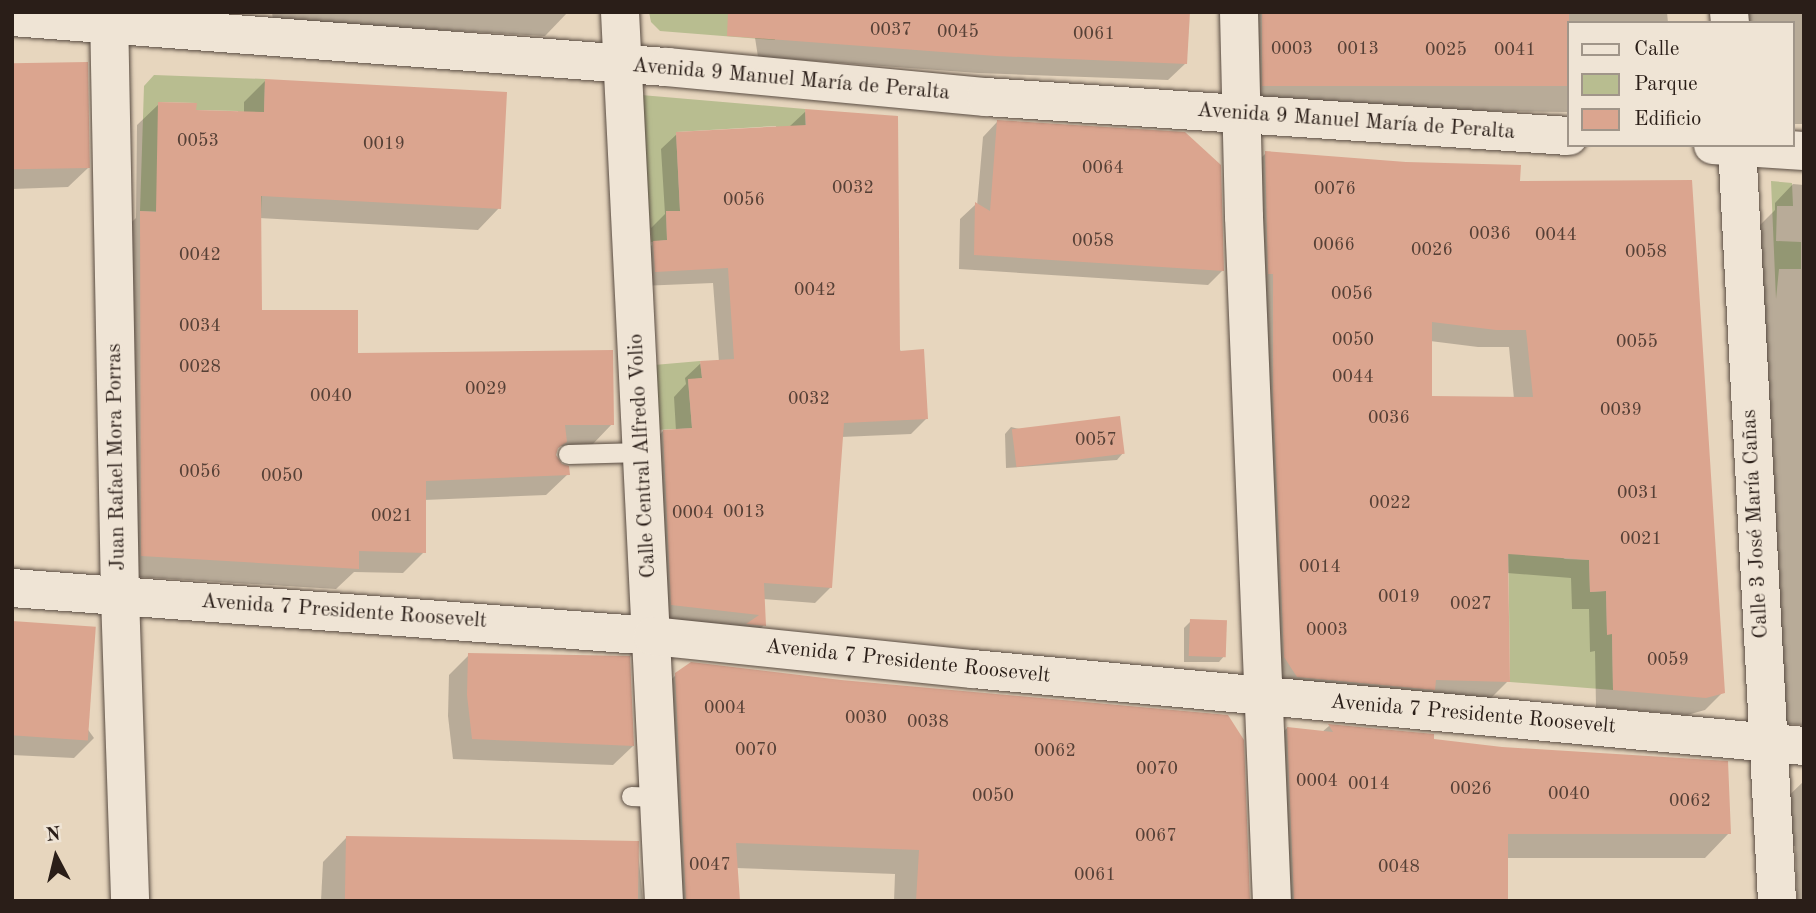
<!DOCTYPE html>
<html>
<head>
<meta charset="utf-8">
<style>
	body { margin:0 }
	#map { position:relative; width:1816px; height:913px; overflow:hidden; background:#e7d6be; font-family:"Old Standard TT",serif }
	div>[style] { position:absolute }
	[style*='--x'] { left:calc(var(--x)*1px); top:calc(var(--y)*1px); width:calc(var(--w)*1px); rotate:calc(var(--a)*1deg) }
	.green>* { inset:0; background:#b8bd90 }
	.shadow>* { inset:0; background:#0003 }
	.building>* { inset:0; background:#dba58f; transform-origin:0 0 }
	.roads { filter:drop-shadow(0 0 2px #594c42) drop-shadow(0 0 2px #594c42) }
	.service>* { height:19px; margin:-9.5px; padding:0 9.5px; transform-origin:9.5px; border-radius:9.5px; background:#efe4d5 }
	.minor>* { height:38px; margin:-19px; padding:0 19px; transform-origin:19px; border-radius:19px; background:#efe4d5 }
	.tertiary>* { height:38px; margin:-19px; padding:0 19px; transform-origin:19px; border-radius:19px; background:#efe4d5 }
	span { translate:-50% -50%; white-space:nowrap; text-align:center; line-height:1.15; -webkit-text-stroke:5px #efe4d5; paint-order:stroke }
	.number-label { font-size:18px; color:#564036 }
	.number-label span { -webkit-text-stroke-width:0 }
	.street-label { font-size:21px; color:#2a1e18 }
	.frame { position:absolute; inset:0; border:14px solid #2a1e18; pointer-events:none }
	.legend { position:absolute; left:1567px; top:21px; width:228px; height:126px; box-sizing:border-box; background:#efe4d5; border:2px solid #a09589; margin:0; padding:9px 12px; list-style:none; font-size:21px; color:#2a1e18 }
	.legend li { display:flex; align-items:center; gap:14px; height:35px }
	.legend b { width:35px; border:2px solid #a09589 }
	.north { position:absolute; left:21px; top:822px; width:70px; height:70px; -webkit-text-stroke:5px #efe4d5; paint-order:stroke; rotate:353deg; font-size:19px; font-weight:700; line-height:28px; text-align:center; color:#2a1e18 }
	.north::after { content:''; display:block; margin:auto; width:24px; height:32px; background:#2a1e18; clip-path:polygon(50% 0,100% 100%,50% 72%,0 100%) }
</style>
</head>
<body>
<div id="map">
	<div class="green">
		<div style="clip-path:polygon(649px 12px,771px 12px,775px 40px,660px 31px,651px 22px)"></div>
		<div style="clip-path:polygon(evenodd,154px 75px,265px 79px,261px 215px,140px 211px,144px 86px,154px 75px,158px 102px,196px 103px,196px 110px,238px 111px,237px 173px,158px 102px)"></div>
		<div style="clip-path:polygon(641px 95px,805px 109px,807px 187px,779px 188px,776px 126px,676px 132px,680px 211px,666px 211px,667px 240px,651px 242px)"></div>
		<div style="clip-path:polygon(1771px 181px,1792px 183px,1793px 206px,1777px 206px,1776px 241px,1801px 242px,1801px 269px,1779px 269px,1776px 299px)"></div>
		<div style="clip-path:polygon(700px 361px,702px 378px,688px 380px,692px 428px,657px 430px,654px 365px)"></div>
		<div style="clip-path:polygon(1508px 528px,1565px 559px,1589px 560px,1590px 592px,1606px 591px,1607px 634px,1612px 634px,1613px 690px,1510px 682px)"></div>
	</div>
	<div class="shadow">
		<div style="clip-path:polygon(272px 12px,568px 12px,545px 36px,273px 21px)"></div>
		<div style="clip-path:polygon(751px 12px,1186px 63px,1168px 80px,978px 73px,758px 57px)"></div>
		<div style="clip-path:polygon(1238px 12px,1667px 12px,1668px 23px,1569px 23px,1569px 112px,1240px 109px)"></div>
		<div style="clip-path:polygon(1740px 12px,1804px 12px,1804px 124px,1793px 124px,1793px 23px,1741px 23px)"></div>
		<div style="clip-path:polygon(12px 66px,88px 168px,68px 187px,12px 189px)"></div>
		<div style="clip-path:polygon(266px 80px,499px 208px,478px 230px,259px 218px,260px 311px,356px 355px,612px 424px,591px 446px,560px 446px,555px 451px,554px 455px,568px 474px,546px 495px,424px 500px,424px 552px,403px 573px,354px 572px,336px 589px,121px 576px,119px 234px,136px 218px,137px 125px,159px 104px,194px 112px,244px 113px,244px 102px)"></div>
		<div style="clip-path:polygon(806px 111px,927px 418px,911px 434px,841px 437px,831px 587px,815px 603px,763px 599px,764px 625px,749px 640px,656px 620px,648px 447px,663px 431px,676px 431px,674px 397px,686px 384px,685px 378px,701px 363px,719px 362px,713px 283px,640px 286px,638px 259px,652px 245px,651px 228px,665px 214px,661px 149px,677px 134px,789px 127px)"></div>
		<div style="clip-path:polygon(997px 122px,1223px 270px,1208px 285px,959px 269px,960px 219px,975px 205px,977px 206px,983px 137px)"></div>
		<div style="clip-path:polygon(evenodd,1266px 153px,1518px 183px,1723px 692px,1705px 710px,1687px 715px,1596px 707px,1595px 651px,1590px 652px,1589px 609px,1572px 609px,1571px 578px,1507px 573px,1508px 681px,1490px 699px,1279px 694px,1248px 171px,1266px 153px,1430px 341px,1478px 347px,1509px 347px,1514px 399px,1430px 398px,1430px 341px)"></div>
		<div style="clip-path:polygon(1793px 184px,1804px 185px,1804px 725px,1771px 723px,1760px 225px,1775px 210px,1775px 203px)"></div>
		<div style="clip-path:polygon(1011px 427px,1123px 453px,1117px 460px,1006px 468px,1005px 434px)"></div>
		<div style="clip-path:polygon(1191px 621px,1225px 655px,1219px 662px,1184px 662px,1184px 628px)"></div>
		<div style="clip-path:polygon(12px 624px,94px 738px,74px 758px,12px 755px)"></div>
		<div style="clip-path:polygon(469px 655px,633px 746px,613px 765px,453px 759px,448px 716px,449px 675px)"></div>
		<div style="clip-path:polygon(676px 675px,1248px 901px,894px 901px,895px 874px,736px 868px,739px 901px,661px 901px,651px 699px)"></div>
		<div style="clip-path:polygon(1329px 726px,1433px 735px,1433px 740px,1729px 833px,1705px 858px,1506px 858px,1506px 901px,1269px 901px,1263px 753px,1287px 728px,1322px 732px)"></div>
		<div style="clip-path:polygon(1804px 781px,1804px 901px,1797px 901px,1795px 846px,1783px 846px,1781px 803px)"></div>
		<div style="clip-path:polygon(347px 837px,637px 842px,643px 901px,321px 901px,323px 862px)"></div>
	</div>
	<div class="building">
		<div style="clip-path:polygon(728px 12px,1190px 12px,1187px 64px,996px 56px,727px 36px)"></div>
		<div style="left:1262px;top:12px;width:307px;height:74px"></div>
		<div style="left:88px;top:62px;width:106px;height:76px;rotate:89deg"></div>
		<div style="clip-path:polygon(265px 79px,507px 92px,501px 209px,261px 196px,262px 310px,358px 310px,358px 353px,613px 350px,614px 425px,565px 425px,567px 442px,558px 448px,556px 455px,562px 464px,569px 466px,570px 475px,426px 481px,426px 553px,359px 551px,359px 569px,141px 556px,140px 211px,156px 212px,158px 102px,197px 103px,196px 110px,264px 112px)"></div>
		<div style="clip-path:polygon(805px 109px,898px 116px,900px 351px,924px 349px,928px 419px,844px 423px,832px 588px,764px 583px,766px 626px,746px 624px,759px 615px,671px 605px,663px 430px,692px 428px,688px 379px,702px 378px,700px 361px,734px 359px,728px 268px,655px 272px,653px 241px,667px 240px,666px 211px,680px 211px,676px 132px,806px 125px)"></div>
		<div style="clip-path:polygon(997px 120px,1185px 132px,1221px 165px,1224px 271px,974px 255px,975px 202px,990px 211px)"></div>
		<div style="clip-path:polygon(evenodd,1265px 151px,1406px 162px,1521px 165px,1520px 181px,1692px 180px,1725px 693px,1706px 698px,1613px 690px,1612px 634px,1607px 635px,1606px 591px,1590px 592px,1589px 560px,1508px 554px,1510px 682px,1436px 680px,1435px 690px,1297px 677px,1284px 657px,1273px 396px,1273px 274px,1268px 274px,1265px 151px,1432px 322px,1496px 330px,1526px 330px,1533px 397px,1432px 396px,1432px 322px)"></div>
		<div style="left:1120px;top:416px;width:38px;height:109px;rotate:83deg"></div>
		<div style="left:1190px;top:619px;width:37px;height:37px;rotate:2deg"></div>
		<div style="left:12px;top:621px;width:84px;height:114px;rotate:4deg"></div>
		<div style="clip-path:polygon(468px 653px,630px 656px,634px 746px,472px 739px,467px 695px)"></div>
		<div style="clip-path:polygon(691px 662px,841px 680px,1228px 715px,1244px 740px,1250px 901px,916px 901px,919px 850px,736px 843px,740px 901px,686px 901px,675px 673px)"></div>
		<div style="clip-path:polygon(1328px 724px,1434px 734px,1434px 739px,1502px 747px,1728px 761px,1731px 834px,1508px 834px,1508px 901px,1294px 901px,1287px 727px,1333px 732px)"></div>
		<div style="left:346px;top:836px;width:293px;height:65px;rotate:1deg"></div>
	</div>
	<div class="roads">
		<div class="service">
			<div style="--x:568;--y:454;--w:74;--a:-1.5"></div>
			<div style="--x:631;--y:796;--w:27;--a:2"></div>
		</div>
		<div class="minor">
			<div style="--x:109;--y:12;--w:584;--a:88.92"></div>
			<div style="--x:120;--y:596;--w:305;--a:88.1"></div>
		</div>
		<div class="tertiary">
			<div style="--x:620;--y:12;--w:890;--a:87.17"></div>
			<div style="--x:1239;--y:12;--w:205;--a:88.6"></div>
			<div style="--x:1244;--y:217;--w:685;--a:87.66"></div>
			<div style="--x:1729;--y:12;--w:11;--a:85"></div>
			<div style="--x:12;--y:17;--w:657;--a:4.37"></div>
			<div style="--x:667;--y:67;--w:320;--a:5.4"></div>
			<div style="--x:986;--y:97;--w:584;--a:3.83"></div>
			<div style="--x:1713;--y:145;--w:91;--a:3.8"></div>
			<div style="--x:1737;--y:145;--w:757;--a:86.97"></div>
			<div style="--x:12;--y:588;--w:643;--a:4.28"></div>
			<div style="--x:653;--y:636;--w:322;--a:5.9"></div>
			<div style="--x:973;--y:669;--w:835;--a:5.29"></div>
		</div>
	</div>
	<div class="number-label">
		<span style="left:891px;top:30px">0037</span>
		<span style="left:958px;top:32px">0045</span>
		<span style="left:1094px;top:34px">0061</span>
		<span style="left:1292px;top:49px">0003</span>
		<span style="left:1358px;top:49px">0013</span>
		<span style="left:1446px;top:50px">0025</span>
		<span style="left:1515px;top:50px">0041</span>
		<span style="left:198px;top:141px">0053</span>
		<span style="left:384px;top:144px">0019</span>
		<span style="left:1103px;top:168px">0064</span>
		<span style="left:853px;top:188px">0032</span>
		<span style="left:1335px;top:189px">0076</span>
		<span style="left:744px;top:200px">0056</span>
		<span style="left:1490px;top:234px">0036</span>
		<span style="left:1556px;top:235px">0044</span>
		<span style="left:1093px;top:241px">0058</span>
		<span style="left:1334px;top:245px">0066</span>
		<span style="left:1432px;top:250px">0026</span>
		<span style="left:1646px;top:252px">0058</span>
		<span style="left:200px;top:255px">0042</span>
		<span style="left:815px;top:290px">0042</span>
		<span style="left:1352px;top:294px">0056</span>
		<span style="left:200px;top:326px">0034</span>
		<span style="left:1353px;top:340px">0050</span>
		<span style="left:1637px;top:342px">0055</span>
		<span style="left:200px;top:367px">0028</span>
		<span style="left:1353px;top:377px">0044</span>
		<span style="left:486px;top:389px">0029</span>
		<span style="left:331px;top:396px">0040</span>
		<span style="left:809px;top:399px">0032</span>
		<span style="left:1621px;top:410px">0039</span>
		<span style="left:1389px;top:418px">0036</span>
		<span style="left:1096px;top:440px">0057</span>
		<span style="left:200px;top:472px">0056</span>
		<span style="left:282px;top:476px">0050</span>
		<span style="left:1638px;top:493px">0031</span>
		<span style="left:1390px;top:503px">0022</span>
		<span style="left:744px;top:512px">0013</span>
		<span style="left:693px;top:513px">0004</span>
		<span style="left:392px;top:516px">0021</span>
		<span style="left:1641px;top:539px">0021</span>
		<span style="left:1320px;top:567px">0014</span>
		<span style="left:1399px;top:597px">0019</span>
		<span style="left:1471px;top:604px">0027</span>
		<span style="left:1327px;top:630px">0003</span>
		<span style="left:1668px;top:660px">0059</span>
		<span style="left:725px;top:708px">0004</span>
		<span style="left:866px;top:718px">0030</span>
		<span style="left:928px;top:722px">0038</span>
		<span style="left:756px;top:750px">0070</span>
		<span style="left:1055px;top:751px">0062</span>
		<span style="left:1157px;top:769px">0070</span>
		<span style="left:1317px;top:781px">0004</span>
		<span style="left:1369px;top:784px">0014</span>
		<span style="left:1471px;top:789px">0026</span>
		<span style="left:1569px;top:794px">0040</span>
		<span style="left:993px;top:796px">0050</span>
		<span style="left:1690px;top:801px">0062</span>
		<span style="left:1156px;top:836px">0067</span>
		<span style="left:710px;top:865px">0047</span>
		<span style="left:1399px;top:867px">0048</span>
		<span style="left:1095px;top:875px">0061</span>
	</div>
	<div class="street-label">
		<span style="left:791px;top:80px;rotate:5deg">Avenida 9 Manuel María de Peralta</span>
		<span style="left:1356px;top:122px;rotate:4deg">Avenida 9 Manuel María de Peralta</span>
		<span style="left:643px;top:456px;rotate:-93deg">Calle Central Alfredo Volio</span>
		<span style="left:117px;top:457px;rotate:-91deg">Juan Rafael Mora Porras</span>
		<span style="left:1756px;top:524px;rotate:-93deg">Calle 3 José María Cañas</span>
		<span style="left:344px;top:612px;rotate:4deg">Avenida 7 Presidente Roosevelt</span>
		<span style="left:908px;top:662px;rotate:6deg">Avenida 7 Presidente Roosevelt</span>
		<span style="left:1473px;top:715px;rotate:5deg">Avenida 7 Presidente Roosevelt</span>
	</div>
	<div class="frame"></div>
	<ul class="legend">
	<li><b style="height:9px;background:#efe4d5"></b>Calle</li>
	<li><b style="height:19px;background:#b8bd90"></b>Parque</li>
	<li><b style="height:19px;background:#dba58f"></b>Edificio</li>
	</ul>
	<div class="north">N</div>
</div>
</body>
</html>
